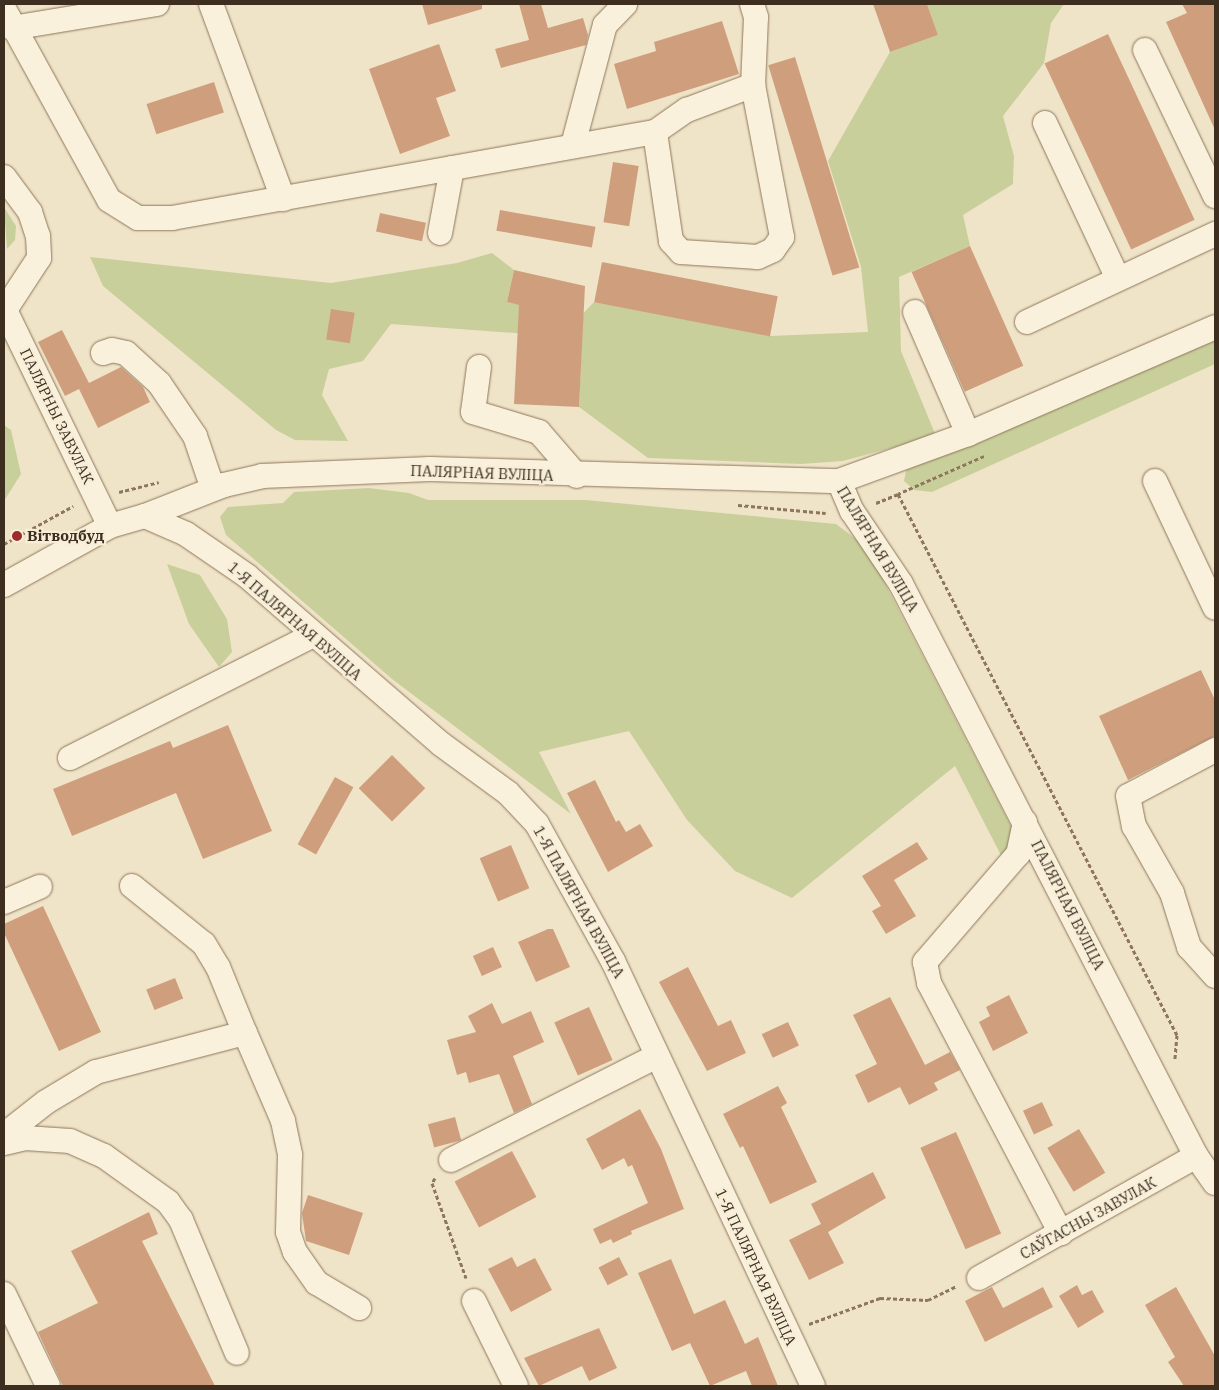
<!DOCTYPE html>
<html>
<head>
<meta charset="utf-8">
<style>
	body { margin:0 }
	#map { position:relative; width:1219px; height:1390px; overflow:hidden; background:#f0e4c8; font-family:"IBM Plex Serif",serif }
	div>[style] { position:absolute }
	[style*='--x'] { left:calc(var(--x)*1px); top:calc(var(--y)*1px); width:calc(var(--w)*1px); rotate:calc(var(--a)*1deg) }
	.green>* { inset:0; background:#c9cf9b }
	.building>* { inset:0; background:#cf9f7d; transform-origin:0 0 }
	.path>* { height:3px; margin-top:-1.5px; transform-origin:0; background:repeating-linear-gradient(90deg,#8d765c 0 4px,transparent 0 6.5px) }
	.roads { filter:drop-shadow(0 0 1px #8d765c) drop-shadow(0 0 1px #8d765c) }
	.minor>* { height:24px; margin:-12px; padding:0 12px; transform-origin:12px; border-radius:12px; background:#faf1dc }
	.dots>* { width:14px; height:14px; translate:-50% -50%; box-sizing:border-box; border:2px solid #f7eed8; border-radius:50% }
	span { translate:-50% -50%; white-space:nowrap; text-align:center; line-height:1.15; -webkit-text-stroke:4.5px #f7eed8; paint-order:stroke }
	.street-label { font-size:15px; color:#3d2e20 }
	.poi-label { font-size:15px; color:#3d2e20; font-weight:700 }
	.left { translate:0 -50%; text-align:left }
	.frame { position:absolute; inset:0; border:5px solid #3d2e20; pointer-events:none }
</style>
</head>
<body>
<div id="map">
	<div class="green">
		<div style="clip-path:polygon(927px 4px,1064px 4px,1051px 23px,1044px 63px,1003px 116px,1014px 156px,1013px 184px,963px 215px,970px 246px,899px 277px,901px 351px,936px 436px,843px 461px,801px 464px,648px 458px,579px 407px,582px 338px,391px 324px,363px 361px,329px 369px,322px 395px,348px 441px,295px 440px,276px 430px,103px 286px,90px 257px,331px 283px,457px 263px,492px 253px,514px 270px,507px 302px,578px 319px,594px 302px,770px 336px,868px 332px,861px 267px,828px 161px,890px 52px,938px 35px)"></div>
		<div style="clip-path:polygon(4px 207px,16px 226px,15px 240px,7px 249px)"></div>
		<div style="clip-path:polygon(1215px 335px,1215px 364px,932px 492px,914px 490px,904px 481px,907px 466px)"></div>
		<div style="clip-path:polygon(4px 425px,11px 430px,21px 474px,4px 501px)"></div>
		<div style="clip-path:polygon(369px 488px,409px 493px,428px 500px,586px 500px,836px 524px,856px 539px,877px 568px,1013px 830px,1005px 863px,955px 766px,792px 898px,735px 871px,687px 820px,629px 731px,539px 752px,571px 814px,392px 679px,226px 535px,220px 517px,228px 507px,283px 503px,294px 492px)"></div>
		<div style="clip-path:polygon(167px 564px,200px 575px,227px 619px,232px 652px,219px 667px,189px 624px)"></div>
	</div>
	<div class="building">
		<div style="clip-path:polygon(422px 4px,482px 4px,482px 9px,428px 25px)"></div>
		<div style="clip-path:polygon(519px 4px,541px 4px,548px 28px,583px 18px,588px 35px,586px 45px,501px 68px,495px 49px,529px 40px)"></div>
		<div style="clip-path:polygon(873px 4px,927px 4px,938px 35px,890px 52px)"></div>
		<div style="clip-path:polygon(1182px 4px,1215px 4px,1215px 130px,1166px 22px,1187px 13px)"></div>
		<div style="clip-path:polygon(722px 21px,739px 74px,627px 109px,614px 64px,656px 51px,654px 42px)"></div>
		<div style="left:1108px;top:34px;width:205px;height:70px;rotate:65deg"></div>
		<div style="clip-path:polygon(439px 44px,456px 91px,436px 98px,450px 136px,400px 154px,369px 69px)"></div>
		<div style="left:795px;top:57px;width:220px;height:28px;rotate:73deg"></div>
		<div style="left:214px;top:82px;width:32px;height:71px;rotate:72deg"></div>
		<div style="left:613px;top:162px;width:26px;height:61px;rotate:9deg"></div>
		<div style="left:500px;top:210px;width:97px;height:21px;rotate:10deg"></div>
		<div style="left:380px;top:213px;width:47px;height:19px;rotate:12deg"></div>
		<div style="left:970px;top:246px;width:131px;height:64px;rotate:66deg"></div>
		<div style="left:602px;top:262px;width:179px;height:41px;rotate:11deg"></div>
		<div style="clip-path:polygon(514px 270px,585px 286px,579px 407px,514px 404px,519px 305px,507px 302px)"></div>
		<div style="left:331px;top:309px;width:24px;height:31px;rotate:9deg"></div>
		<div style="clip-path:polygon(62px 330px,89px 383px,121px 367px,143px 387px,150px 402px,98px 428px,79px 389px,65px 396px,38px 342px)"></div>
		<div style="clip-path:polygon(1201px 670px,1215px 700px,1215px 736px,1128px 780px,1099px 716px)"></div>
		<div style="clip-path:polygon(228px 725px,272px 831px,203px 859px,176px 793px,72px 836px,53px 789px,170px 741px,173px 748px)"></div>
		<div style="left:392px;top:755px;width:47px;height:47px;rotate:45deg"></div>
		<div style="left:335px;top:777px;width:21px;height:77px;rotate:29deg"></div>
		<div style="clip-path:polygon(595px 780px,616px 822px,619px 820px,626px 832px,640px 824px,653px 846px,608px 872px,567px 793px)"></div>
		<div style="clip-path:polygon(917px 842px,928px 859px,894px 880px,916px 916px,886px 934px,872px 911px,881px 906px,862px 876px)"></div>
		<div style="left:511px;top:845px;width:47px;height:34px;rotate:67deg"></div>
		<div style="clip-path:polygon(43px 906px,101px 1032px,59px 1051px,4px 933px,4px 924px)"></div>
		<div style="clip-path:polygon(548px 929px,553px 929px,570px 967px,536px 982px,518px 942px)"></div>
		<div style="left:493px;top:947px;width:22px;height:22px;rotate:66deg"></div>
		<div style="clip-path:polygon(688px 967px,718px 1026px,731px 1020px,746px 1053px,707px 1071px,659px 982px)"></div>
		<div style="left:175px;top:978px;width:22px;height:31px;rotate:68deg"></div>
		<div style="clip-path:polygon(1009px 995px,1028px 1033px,993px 1051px,979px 1022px,990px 1016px,986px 1007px)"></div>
		<div style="clip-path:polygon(890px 997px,925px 1065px,950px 1052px,960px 1070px,934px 1083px,938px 1090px,909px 1105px,900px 1087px,868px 1103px,855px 1075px,877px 1064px,853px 1015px)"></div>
		<div style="clip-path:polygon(492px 1003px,502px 1024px,531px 1011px,544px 1042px,513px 1056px,532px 1104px,514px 1113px,499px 1074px,469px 1083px,466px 1072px,457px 1075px,447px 1040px,476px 1032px,468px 1016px)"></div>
		<div style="left:589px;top:1007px;width:58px;height:38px;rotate:66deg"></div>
		<div style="left:788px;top:1022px;width:26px;height:29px;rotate:65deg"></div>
		<div style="clip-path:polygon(778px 1086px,787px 1103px,781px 1107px,817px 1182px,770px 1204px,743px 1146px,740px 1148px,723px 1114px)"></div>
		<div style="left:1042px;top:1102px;width:26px;height:21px;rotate:65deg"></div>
		<div style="clip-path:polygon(640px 1109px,661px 1149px,684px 1209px,631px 1231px,632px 1234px,613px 1243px,611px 1239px,600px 1244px,593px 1229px,648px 1203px,632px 1165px,628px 1167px,624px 1158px,602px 1170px,586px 1139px)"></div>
		<div style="left:455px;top:1117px;width:24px;height:28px;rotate:75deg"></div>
		<div style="left:1079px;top:1129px;width:51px;height:37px;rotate:59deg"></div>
		<div style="left:956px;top:1132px;width:111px;height:39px;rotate:66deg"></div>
		<div style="left:512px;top:1151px;width:52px;height:65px;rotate:62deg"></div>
		<div style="clip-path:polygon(873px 1172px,886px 1198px,828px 1232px,844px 1263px,809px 1280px,789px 1240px,821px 1224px,811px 1204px)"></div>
		<div style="clip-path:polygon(308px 1195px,363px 1213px,349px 1255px,306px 1241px,302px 1213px)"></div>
		<div style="clip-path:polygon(149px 1212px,158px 1234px,142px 1241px,215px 1386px,63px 1386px,38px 1332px,98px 1303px,71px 1251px)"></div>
		<div style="clip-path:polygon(512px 1257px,517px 1267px,535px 1258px,552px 1290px,511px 1312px,488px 1269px)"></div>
		<div style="left:619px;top:1257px;width:20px;height:23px;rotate:63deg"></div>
		<div style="clip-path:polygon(671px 1259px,694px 1314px,725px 1300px,745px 1344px,758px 1337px,778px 1386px,752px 1386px,746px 1371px,710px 1386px,690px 1343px,672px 1351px,638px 1273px)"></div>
		<div style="clip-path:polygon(1077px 1285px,1082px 1295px,1092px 1290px,1104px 1312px,1078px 1328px,1059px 1296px)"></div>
		<div style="clip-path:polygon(992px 1287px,1003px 1308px,1043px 1287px,1053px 1307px,985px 1342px,965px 1301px)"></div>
		<div style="clip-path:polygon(1176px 1287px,1215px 1356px,1215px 1386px,1184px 1386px,1168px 1362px,1175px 1357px,1145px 1305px)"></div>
		<div style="clip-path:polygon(599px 1328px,617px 1368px,589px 1381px,582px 1366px,539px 1386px,524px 1358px)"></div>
	</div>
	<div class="path">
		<div style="--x:984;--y:456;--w:94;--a:156.2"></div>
		<div style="--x:898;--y:494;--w:609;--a:62.72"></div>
		<div style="--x:1177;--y:1035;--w:24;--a:95"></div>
		<div style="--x:119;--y:492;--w:41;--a:-14"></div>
		<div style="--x:876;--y:503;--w:24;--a:-22"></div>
		<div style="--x:738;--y:505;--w:88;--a:5.2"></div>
		<div style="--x:4;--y:544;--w:79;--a:-28.8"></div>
		<div style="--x:435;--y:1178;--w:6;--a:121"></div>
		<div style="--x:432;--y:1183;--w:101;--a:70.3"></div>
		<div style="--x:809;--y:1324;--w:76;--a:-20.1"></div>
		<div style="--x:880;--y:1298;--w:48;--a:2.4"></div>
		<div style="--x:928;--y:1300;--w:32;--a:-26"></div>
	</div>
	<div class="roads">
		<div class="minor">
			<div style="--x:211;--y:4;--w:208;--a:69.7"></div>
			<div style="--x:752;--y:4;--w:14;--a:73"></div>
			<div style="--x:756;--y:17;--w:68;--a:92.5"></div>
			<div style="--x:753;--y:85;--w:155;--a:79.2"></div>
			<div style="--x:782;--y:237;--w:16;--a:125"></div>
			<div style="--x:773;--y:250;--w:17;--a:155"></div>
			<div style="--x:758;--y:257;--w:77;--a:-176.3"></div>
			<div style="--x:681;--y:252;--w:15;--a:-132"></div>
			<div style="--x:671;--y:241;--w:110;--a:-98.4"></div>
			<div style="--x:655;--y:132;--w:39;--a:-35"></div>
			<div style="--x:687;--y:110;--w:71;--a:-20.7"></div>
			<div style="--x:4;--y:9;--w:218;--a:61.2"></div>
			<div style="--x:109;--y:200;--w:34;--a:32"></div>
			<div style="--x:138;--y:218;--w:34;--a:0"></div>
			<div style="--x:172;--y:218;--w:491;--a:-10.1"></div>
			<div style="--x:12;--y:28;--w:147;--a:-9.4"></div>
			<div style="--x:1145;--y:50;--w:162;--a:64.4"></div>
			<div style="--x:1045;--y:123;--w:172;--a:64.9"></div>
			<div style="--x:573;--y:145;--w:124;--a:-75.1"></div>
			<div style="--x:605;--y:25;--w:29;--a:-46"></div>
			<div style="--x:4;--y:177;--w:44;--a:53.4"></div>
			<div style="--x:30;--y:212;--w:25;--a:72"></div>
			<div style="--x:38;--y:236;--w:22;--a:87"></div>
			<div style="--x:39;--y:258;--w:62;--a:123.2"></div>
			<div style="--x:5;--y:310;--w:240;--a:64.1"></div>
			<div style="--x:440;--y:233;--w:66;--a:-79.5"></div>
			<div style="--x:915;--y:312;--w:133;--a:66.5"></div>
			<div style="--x:1027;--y:322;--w:208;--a:-25.1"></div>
			<div style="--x:103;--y:353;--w:9;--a:-18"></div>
			<div style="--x:112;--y:350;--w:14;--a:12"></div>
			<div style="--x:126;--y:353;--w:45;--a:42.3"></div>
			<div style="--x:159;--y:383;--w:64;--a:55.8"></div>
			<div style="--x:195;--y:436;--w:56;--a:71.2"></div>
			<div style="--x:479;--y:367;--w:45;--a:97.6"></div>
			<div style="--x:473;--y:412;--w:69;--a:16.9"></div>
			<div style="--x:539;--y:432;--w:58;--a:49.2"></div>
			<div style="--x:839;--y:481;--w:33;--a:67"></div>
			<div style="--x:852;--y:511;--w:88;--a:56.1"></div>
			<div style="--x:901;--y:584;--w:644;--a:62.72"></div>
			<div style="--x:1196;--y:1156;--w:33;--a:55"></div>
			<div style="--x:1155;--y:481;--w:140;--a:64.7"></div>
			<div style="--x:145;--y:516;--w:85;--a:-21.4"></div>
			<div style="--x:224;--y:485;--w:39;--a:-13"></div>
			<div style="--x:262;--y:476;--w:168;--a:-2.4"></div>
			<div style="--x:430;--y:469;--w:409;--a:1.7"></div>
			<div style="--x:839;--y:481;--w:137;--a:-20"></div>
			<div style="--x:968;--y:434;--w:269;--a:-23.4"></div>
			<div style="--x:4;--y:585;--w:121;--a:-29.1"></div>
			<div style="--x:110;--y:526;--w:36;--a:-16"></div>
			<div style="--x:145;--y:516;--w:45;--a:23.7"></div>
			<div style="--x:186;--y:534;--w:74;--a:34.5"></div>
			<div style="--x:247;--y:576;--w:257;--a:40.9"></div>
			<div style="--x:441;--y:744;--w:83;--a:36.2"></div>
			<div style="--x:508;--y:793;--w:42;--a:46.9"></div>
			<div style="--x:537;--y:824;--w:157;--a:61"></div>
			<div style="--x:613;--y:961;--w:470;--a:64.8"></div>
			<div style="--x:1215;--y:750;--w:98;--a:152.1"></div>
			<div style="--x:1128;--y:796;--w:31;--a:79"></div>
			<div style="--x:1134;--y:826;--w:77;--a:60.4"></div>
			<div style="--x:1172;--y:893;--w:57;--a:72.5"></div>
			<div style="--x:1189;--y:947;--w:39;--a:48"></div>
			<div style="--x:70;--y:758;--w:272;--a:-26.8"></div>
			<div style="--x:1025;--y:822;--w:33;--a:102"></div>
			<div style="--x:1018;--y:854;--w:143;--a:130.7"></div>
			<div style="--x:925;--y:962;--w:21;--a:79"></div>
			<div style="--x:929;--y:983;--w:283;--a:62.2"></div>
			<div style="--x:132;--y:886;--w:92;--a:38.9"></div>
			<div style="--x:204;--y:944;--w:27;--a:59"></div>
			<div style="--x:218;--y:967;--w:71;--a:67.8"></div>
			<div style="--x:4;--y:902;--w:39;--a:-23"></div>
			<div style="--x:4;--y:1135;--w:53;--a:-38.2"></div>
			<div style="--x:46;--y:1102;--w:58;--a:-31"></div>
			<div style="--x:96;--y:1072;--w:154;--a:-14.7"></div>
			<div style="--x:245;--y:1033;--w:96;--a:66.6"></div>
			<div style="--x:283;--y:1121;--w:35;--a:78"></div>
			<div style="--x:290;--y:1155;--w:77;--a:91.5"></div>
			<div style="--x:288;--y:1232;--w:21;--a:71"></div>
			<div style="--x:295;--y:1252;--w:38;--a:55"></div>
			<div style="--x:317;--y:1283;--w:49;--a:30.8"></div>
			<div style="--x:4;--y:1143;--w:22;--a:-13"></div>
			<div style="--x:25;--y:1138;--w:45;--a:3.8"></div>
			<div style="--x:70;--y:1141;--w:37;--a:24"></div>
			<div style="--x:104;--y:1156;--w:79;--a:35.7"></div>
			<div style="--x:168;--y:1202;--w:22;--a:54"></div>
			<div style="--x:181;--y:1220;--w:144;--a:67.2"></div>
			<div style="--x:451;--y:1160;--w:231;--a:-26.8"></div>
			<div style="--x:979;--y:1278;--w:249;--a:-29.3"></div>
			<div style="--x:4;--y:1294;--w:102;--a:64.4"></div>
			<div style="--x:474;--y:1301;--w:95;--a:63.7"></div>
		</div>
	</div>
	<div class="dots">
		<div style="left:17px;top:536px;background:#9e2a2b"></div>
	</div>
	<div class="street-label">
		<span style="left:57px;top:416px;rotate:64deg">ПАЛЯРНЫ ЗАВУЛАК</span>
		<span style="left:482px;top:473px;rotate:2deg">ПАЛЯРНАЯ ВУЛІЦА</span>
		<span style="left:878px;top:549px;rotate:59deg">ПАЛЯРНАЯ ВУЛІЦА</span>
		<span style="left:295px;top:621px;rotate:41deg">1-Я ПАЛЯРНАЯ ВУЛІЦА</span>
		<span style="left:579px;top:902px;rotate:61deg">1-Я ПАЛЯРНАЯ ВУЛІЦА</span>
		<span style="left:1068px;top:905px;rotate:63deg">ПАЛЯРНАЯ ВУЛІЦА</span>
		<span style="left:1088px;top:1218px;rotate:-29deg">САЎГАСНЫ ЗАВУЛАК</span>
		<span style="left:756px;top:1267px;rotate:65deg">1-Я ПАЛЯРНАЯ ВУЛІЦА</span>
	</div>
	<div class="poi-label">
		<span class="left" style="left:27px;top:536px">Вітводбуд</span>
	</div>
	<div class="frame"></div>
</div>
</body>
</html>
